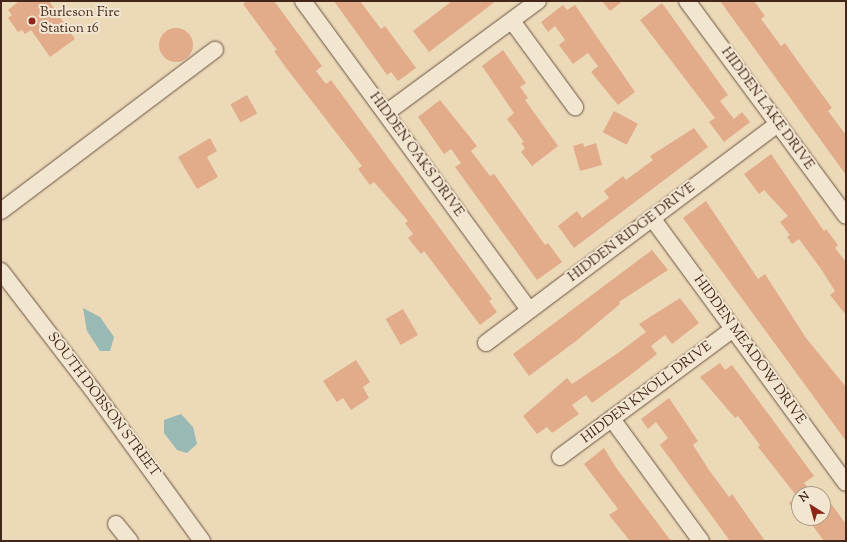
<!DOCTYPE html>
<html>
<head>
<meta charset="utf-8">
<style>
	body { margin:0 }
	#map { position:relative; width:847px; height:542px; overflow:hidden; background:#ebd9b8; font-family:"Sorts Mill Goudy",serif }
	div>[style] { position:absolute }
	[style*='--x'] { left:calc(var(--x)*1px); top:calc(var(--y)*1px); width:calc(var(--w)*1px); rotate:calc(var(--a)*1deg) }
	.water>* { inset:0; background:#99b9b4 }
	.building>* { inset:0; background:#e2ac8b; transform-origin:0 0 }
	.round { border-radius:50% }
	.roads { filter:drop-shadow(0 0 1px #6c5341) drop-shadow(0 0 1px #6c5341) }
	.minor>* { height:16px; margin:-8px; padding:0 8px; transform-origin:8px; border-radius:8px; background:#f2e6d1 }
	.dots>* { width:11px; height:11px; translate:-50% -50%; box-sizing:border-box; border:2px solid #f2e6d1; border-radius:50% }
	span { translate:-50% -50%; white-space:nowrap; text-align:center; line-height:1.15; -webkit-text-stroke:4px #f2e6d1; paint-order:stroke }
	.poi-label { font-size:14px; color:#422619 }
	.left { translate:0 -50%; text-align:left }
	.street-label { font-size:14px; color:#422619 }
	.frame { position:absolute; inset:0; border:2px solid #422619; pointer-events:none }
	.north { position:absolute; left:791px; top:486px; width:40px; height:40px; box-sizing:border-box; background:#f2e6d1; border:1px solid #ac9987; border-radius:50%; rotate:323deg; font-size:11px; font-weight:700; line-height:16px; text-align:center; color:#422619 }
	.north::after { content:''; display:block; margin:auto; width:14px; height:18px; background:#8f2418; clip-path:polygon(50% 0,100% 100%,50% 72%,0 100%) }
</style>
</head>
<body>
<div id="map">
	<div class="water">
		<div style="clip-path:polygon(83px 308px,100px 317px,114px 337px,110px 351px,100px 351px,87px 331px)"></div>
		<div style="clip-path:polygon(181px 414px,193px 427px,197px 444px,187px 453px,177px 450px,164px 433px,164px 420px)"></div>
	</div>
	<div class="building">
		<div style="clip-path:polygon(19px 1px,49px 1px,75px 39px,50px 57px,31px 30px,25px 34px,22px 30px,18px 32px,8px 18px,12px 15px,8px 10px)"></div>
		<div style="clip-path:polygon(247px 1px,274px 1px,322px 66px,316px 71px,326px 84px,331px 80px,492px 299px,489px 301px,497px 312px,480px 325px,424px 251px,421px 254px,408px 238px,413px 234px,405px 223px,408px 221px,374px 182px,370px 185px,358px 169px,362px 166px,287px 69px,274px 51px,277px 50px,243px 4px)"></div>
		<div style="clip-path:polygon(334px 1px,360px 1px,381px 29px,385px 26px,416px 68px,398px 81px,391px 72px,387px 75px)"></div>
		<div style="clip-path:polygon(452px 1px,496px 1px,429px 52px,413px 31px)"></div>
		<div style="clip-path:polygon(602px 1px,623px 1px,610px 11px)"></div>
		<div style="clip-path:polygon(720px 1px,754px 1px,765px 16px,761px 19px,781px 46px,785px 43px,799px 63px,832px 108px,828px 111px,846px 135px,846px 175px)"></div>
		<div style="clip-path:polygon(662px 3px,728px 95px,720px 101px,734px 119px,742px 112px,750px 122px,724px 142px,709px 122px,715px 118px,640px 20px)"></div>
		<div style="clip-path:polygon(563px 5px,567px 10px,575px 5px,635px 92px,618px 105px,591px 72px,598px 66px,588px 53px,573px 64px,559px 45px,565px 40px,555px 26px,548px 32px,541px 22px)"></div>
		<div class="round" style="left:159px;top:28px;width:34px;height:34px"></div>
		<div style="clip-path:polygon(503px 50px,526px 83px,520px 87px,528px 98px,525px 100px,558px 146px,532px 166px,521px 152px,525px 148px,521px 143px,524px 142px,507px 119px,514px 113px,482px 66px)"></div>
		<div style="left:247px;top:95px;width:21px;height:19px;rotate:61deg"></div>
		<div style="clip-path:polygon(440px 100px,477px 146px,471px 151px,490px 176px,494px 174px,545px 245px,548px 243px,562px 262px,537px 280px,455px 167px,461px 163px,451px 149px,444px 154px,418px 117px)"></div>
		<div style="left:614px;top:111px;width:27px;height:24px;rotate:28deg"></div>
		<div style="clip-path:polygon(694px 128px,708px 147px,574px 248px,558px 226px,577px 211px,582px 218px,609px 198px,604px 191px,623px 176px,626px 180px,653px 160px,650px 156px)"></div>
		<div style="clip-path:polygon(210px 138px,217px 151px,207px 157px,218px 177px,197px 189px,178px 157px)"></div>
		<div style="clip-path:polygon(583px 143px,584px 147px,596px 143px,602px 165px,580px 171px,573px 146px)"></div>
		<div style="clip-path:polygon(771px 154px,824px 231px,826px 229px,838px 245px,835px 248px,846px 262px,846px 315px,830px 295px,835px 291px,821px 269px,799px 239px,792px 244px,787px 237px,790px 235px,780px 222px,788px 216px,764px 190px,759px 194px,744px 174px)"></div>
		<div style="clip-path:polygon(706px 201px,758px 279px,765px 274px,806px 338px,846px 387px,846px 441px,683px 218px)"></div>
		<div style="clip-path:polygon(652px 250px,668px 270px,619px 302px,620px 304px,576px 341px,529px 376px,513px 354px)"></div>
		<div style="clip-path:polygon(680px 298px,699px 323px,672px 344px,665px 335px,651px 346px,657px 354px,633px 373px,592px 403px,586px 395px,572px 405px,579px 414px,552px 433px,547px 427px,537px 434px,523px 416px,567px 378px,572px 384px,618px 353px,646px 332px,639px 324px)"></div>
		<div style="left:403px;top:309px;width:30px;height:20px;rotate:60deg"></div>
		<div style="clip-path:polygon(356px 360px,370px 382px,363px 387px,369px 398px,351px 410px,343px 398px,337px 402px,323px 381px)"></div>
		<div style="clip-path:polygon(720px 363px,725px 370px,732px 365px,814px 476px,804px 483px,812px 494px,795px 494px,758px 447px,760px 445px,738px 416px,735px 418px,700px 377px)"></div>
		<div style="clip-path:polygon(669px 398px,698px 441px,693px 445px,709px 470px,729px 497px,732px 494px,765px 541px,730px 541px,660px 445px,668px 438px,656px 422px,648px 429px,641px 419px)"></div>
		<div style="clip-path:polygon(604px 448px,617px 469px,671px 541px,630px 541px,609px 515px,618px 509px,584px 464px)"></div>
		<div style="clip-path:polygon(823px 493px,846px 524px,846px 541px,824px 541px,807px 518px,823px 518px)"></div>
		<div style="clip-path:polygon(799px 495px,799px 517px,789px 503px)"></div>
	</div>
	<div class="roads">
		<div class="minor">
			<div style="--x:303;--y:1;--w:383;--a:53.8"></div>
			<div style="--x:687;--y:1;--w:267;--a:53.5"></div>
			<div style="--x:512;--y:21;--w:107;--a:53.8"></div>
			<div style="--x:386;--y:113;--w:189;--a:-36.4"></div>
			<div style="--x:1;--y:211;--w:268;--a:-37"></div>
			<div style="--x:652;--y:218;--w:328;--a:53.8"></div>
			<div style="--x:1;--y:271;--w:149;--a:52.4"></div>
			<div style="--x:92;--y:389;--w:188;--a:54.1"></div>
			<div style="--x:486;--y:343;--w:365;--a:-36.9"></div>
			<div style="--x:612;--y:419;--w:151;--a:53.9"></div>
			<div style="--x:560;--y:457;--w:215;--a:-36.5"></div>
			<div style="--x:116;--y:524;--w:22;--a:51"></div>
		</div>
	</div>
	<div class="dots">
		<div style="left:32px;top:21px;background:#8f2418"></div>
	</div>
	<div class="poi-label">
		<span class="left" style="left:40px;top:21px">Burleson Fire<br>Station 16</span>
	</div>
	<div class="street-label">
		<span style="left:767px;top:109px;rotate:54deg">HIDDEN LAKE DRIVE</span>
		<span style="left:416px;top:155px;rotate:54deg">HIDDEN OAKS DRIVE</span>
		<span style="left:632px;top:233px;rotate:-37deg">HIDDEN RIDGE DRIVE</span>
		<span style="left:749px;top:350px;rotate:54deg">HIDDEN MEADOW DRIVE</span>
		<span style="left:647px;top:393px;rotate:-37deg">HIDDEN KNOLL DRIVE</span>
		<span style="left:103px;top:405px;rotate:53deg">SOUTH DOBSON STREET</span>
	</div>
	<div class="frame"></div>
	<div class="north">N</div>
</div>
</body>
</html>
